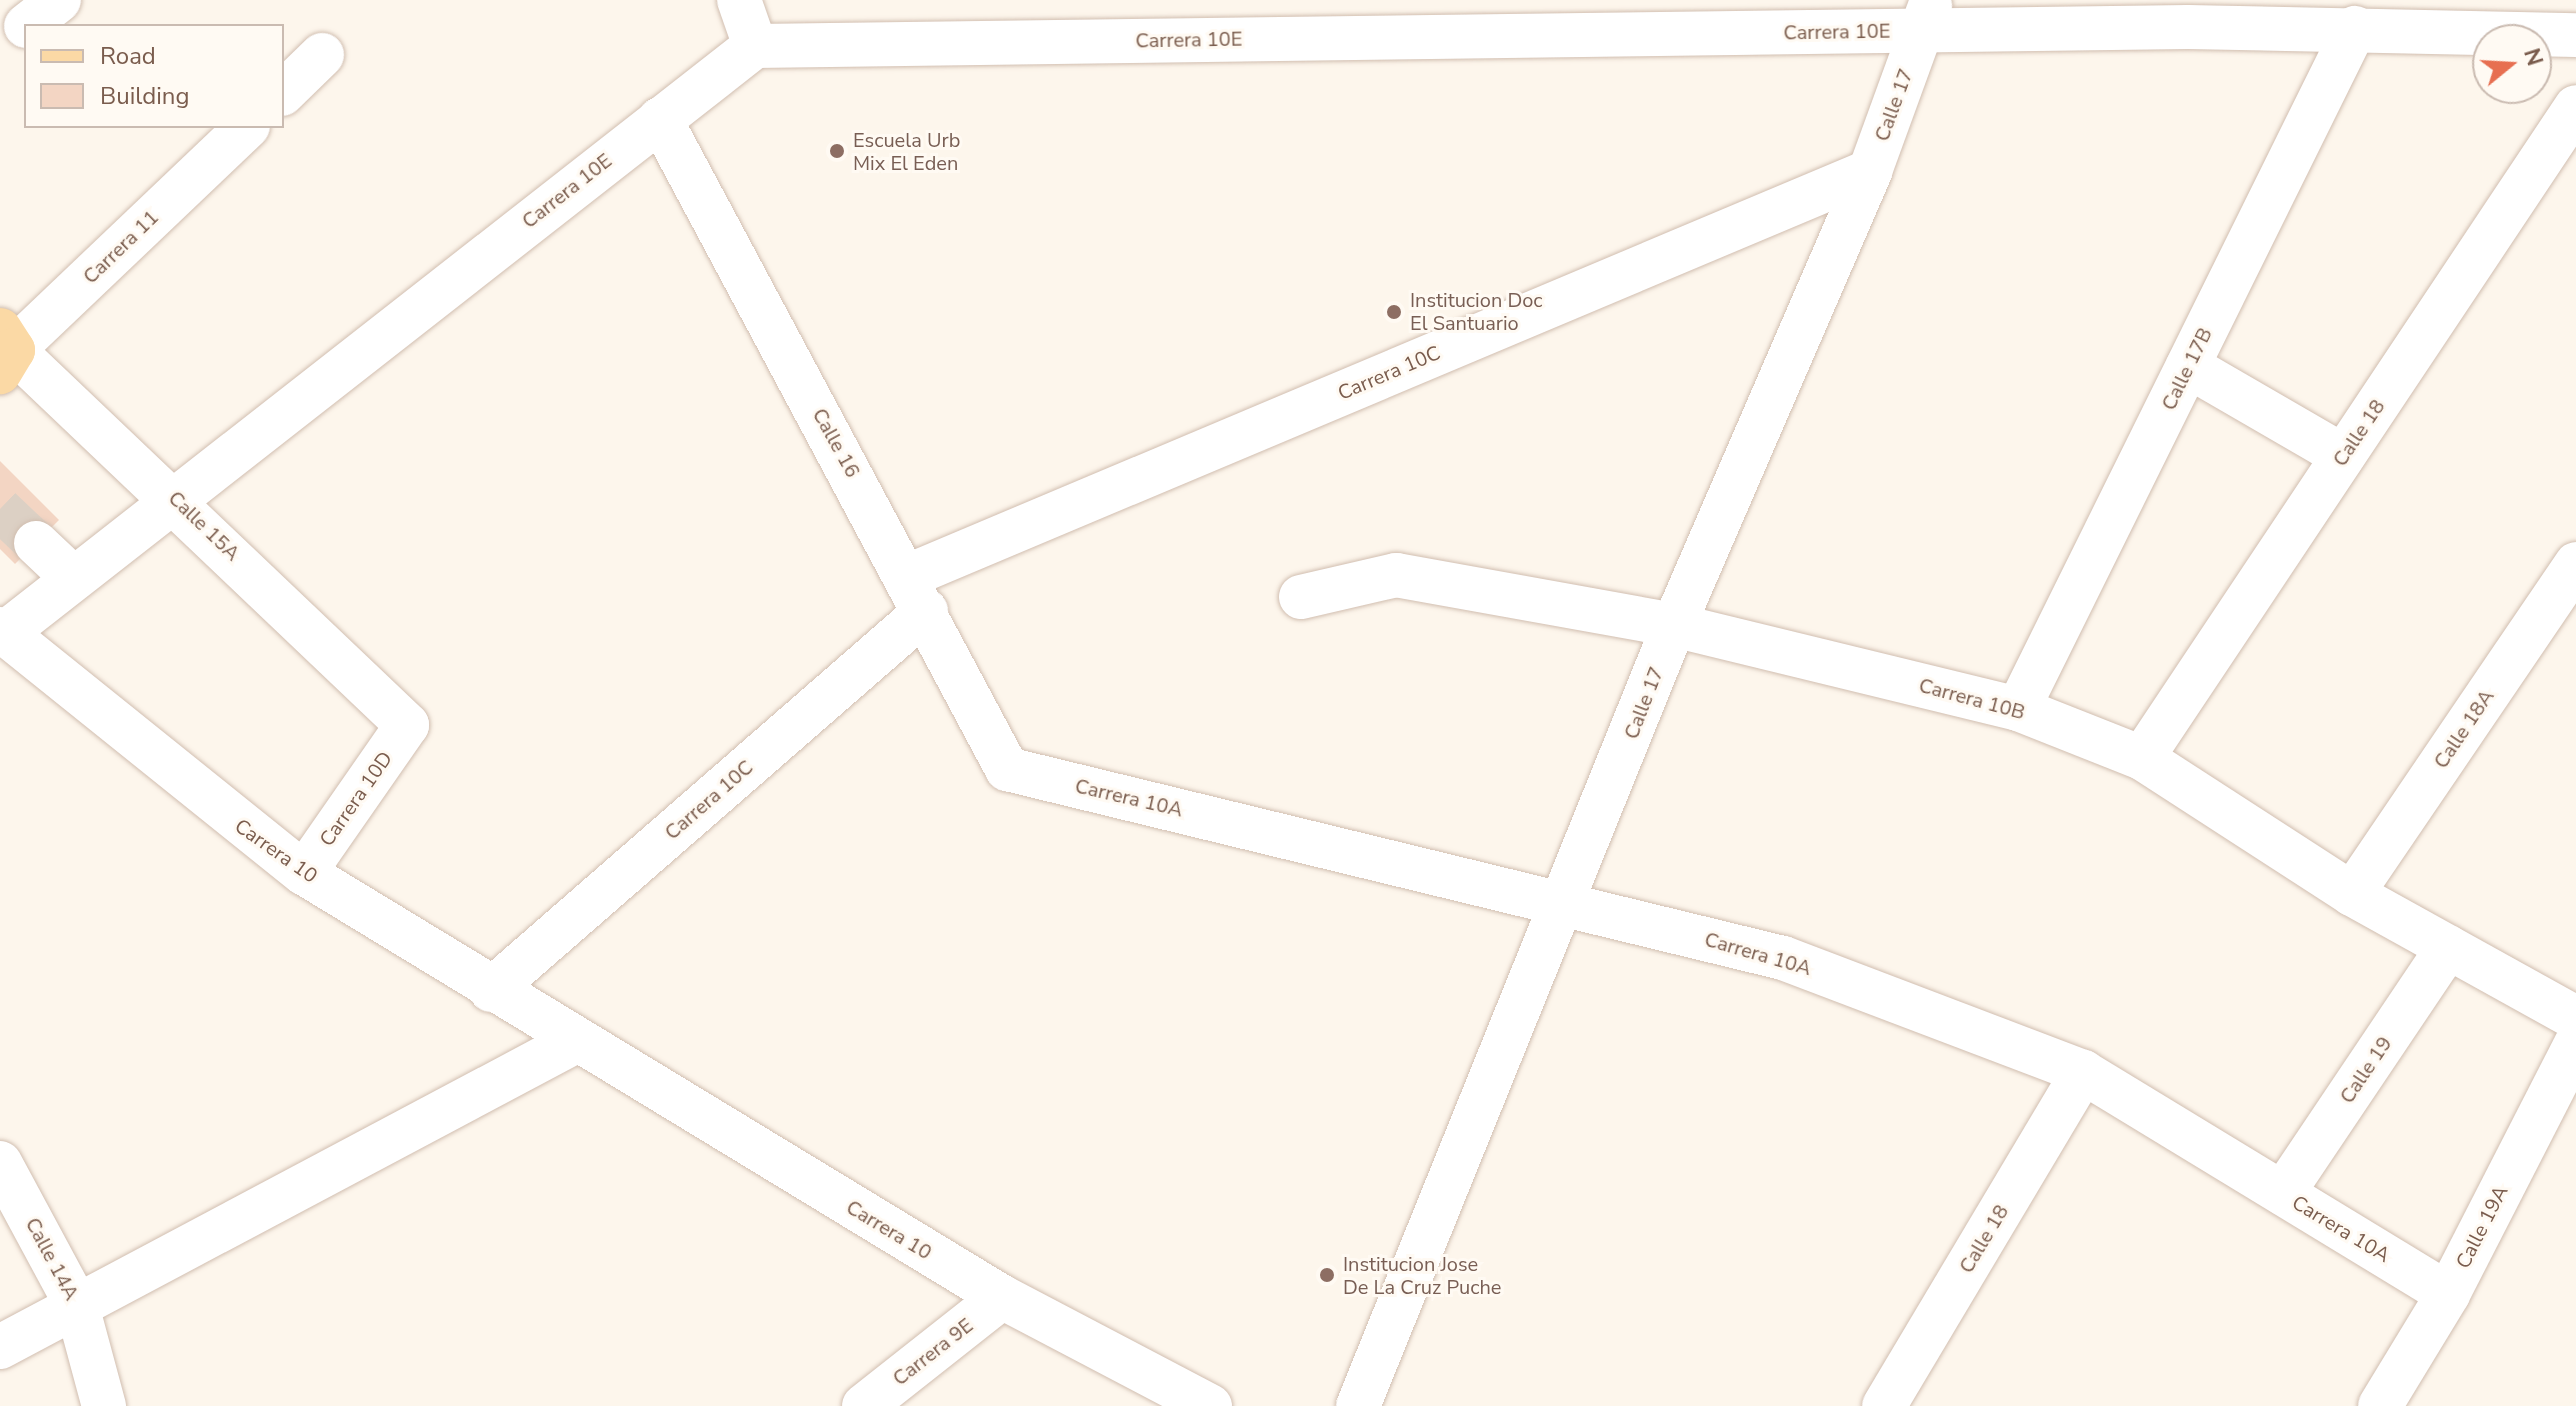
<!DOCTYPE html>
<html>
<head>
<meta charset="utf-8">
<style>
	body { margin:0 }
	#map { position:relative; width:2576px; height:1406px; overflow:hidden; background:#fdf6ec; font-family:"Nunito Sans",sans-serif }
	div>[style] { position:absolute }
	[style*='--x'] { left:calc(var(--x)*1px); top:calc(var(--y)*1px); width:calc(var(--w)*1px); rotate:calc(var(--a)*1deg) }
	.building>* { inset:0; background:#f3d5c3 }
	.minor-tunnel>* { height:44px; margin-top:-22px; transform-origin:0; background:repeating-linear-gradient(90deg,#dcd0c4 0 44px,transparent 0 66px) }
	.roads { filter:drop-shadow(0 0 2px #d1beb0) drop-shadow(0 0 2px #d1beb0) }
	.minor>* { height:44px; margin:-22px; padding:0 22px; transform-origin:22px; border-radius:22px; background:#fff }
	.major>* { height:44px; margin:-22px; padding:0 22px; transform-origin:22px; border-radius:22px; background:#fbd9a5 }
	.dots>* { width:22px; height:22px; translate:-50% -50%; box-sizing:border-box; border:4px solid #fffaf3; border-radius:50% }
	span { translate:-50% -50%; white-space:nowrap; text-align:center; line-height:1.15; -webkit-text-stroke:6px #fffaf3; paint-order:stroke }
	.street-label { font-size:20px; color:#7a5c4d }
	.education-label { font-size:20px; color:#785e54 }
	.left { translate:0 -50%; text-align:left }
	.legend { position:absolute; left:24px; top:24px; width:260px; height:104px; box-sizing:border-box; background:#fffaf3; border:2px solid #cabbb1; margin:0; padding:10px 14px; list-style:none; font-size:24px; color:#7a5c4d }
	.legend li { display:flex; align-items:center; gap:16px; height:40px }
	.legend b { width:40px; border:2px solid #cabbb1 }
	.north { position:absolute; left:2472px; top:24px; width:80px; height:80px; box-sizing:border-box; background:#fffaf3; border:2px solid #cabbb1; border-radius:50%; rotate:72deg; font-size:22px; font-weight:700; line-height:32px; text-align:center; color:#7a5c4d }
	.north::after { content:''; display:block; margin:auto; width:28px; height:36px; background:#e76f51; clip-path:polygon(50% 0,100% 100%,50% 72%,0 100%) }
</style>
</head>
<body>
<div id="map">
	<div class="building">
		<div style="clip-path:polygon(0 461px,59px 520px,15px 564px,0 549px)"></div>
	</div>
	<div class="minor-tunnel">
		<div style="--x:0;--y:509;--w:50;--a:43.4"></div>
	</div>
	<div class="roads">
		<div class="minor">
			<div style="--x:739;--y:0;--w:49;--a:70.8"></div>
			<div style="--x:26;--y:26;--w:42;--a:-38.2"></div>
			<div style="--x:282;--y:94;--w:56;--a:-44.3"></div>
			<div style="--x:660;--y:119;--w:737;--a:61.9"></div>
			<div style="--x:1007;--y:769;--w:799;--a:13.69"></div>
			<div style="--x:1783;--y:958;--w:321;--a:20.8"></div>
			<div style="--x:2083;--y:1072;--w:427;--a:31.3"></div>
			<div style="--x:248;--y:126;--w:325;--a:136.4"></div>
			<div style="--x:13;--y:350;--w:544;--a:43.58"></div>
			<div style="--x:407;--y:725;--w:180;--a:124.8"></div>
			<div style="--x:2188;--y:366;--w:179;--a:30.1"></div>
			<div style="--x:36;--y:543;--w:51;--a:43.4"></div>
			<div style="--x:908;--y:576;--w:1044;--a:-22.83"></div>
			<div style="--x:1301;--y:597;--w:98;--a:-13"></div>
			<div style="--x:1396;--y:575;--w:282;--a:10.2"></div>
			<div style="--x:1674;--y:625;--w:354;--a:13.7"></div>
			<div style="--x:2018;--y:709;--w:133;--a:21.6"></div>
			<div style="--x:2142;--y:758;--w:250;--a:32.9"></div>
			<div style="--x:2352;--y:894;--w:256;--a:29"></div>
			<div style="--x:0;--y:629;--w:390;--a:38.8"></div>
			<div style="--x:304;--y:873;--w:817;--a:31.28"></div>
			<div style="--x:1002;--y:1297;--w:235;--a:27.7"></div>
			<div style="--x:5;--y:633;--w:952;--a:-38.05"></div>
			<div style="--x:755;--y:46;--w:1433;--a:-0.76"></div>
			<div style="--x:2188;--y:27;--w:388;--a:1.2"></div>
			<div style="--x:2018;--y:709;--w:760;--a:-63.67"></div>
			<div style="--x:2142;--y:758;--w:782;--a:-56.31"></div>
			<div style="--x:2352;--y:894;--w:399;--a:-55.8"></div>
			<div style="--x:491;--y:990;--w:577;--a:-41.06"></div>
			<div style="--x:0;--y:1163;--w:162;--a:61.7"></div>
			<div style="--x:77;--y:1306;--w:104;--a:74.9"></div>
			<div style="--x:2283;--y:1193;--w:296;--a:-56.1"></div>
			<div style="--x:0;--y:1347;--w:650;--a:-27.98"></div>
			<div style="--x:864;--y:1406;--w:176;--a:-38.3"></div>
			<div style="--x:1358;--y:1406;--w:843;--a:-67.97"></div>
			<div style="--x:1674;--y:625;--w:495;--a:-66.6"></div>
			<div style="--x:1870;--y:171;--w:176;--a:-70"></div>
			<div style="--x:1884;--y:1406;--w:389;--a:-59.2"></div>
			<div style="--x:2380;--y:1406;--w:131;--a:-58.7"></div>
			<div style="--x:2448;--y:1294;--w:281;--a:-62.9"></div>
		</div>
		<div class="major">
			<div style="--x:0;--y:330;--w:24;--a:57"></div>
			<div style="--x:13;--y:350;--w:26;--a:121"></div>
		</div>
	</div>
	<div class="dots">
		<div style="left:837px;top:151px;background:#8d6e63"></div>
		<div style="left:1394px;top:312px;background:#8d6e63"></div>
		<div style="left:1327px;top:1275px;background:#8d6e63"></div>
	</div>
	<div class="street-label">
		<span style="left:1837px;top:32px;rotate:-1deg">Carrera 10E</span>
		<span style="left:1189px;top:40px;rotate:-1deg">Carrera 10E</span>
		<span style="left:1894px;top:105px;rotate:-70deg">Calle 17</span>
		<span style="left:567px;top:191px;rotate:-38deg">Carrera 10E</span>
		<span style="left:121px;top:247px;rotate:-44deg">Carrera 11</span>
		<span style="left:2187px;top:369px;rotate:-64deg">Calle 17B</span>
		<span style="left:1389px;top:373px;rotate:-23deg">Carrera 10C</span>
		<span style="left:2359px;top:433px;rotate:-56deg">Calle 18</span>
		<span style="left:836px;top:443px;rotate:61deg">Calle 16</span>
		<span style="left:204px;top:526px;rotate:44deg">Calle 15A</span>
		<span style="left:1972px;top:699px;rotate:15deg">Carrera 10B</span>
		<span style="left:1644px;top:703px;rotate:-69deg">Calle 17</span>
		<span style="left:2464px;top:729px;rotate:-56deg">Calle 18A</span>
		<span style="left:1129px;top:798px;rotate:13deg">Carrera 10A</span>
		<span style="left:356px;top:799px;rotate:-55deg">Carrera 10D</span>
		<span style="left:709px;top:800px;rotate:-41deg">Carrera 10C</span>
		<span style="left:276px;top:851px;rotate:35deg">Carrera 10</span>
		<span style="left:1758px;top:954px;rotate:16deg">Carrera 10A</span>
		<span style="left:2366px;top:1070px;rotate:-56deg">Calle 19</span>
		<span style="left:2482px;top:1227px;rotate:-63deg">Calle 19A</span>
		<span style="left:2341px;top:1229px;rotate:31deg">Carrera 10A</span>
		<span style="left:889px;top:1230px;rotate:31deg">Carrera 10</span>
		<span style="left:1984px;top:1239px;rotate:-59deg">Calle 18</span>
		<span style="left:52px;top:1259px;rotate:62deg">Calle 14A</span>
		<span style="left:933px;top:1352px;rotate:-38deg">Carrera 9E</span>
	</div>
	<div class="education-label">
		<span class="left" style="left:853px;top:152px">Escuela Urb<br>Mix El Eden</span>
		<span class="left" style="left:1410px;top:312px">Institucion Doc<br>El Santuario</span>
		<span class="left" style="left:1343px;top:1276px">Institucion Jose<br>De La Cruz Puche</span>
	</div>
	<ul class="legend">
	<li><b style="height:10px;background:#fbd9a5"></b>Road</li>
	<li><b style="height:22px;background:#f3d5c3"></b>Building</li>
	</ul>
	<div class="north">N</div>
</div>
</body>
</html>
